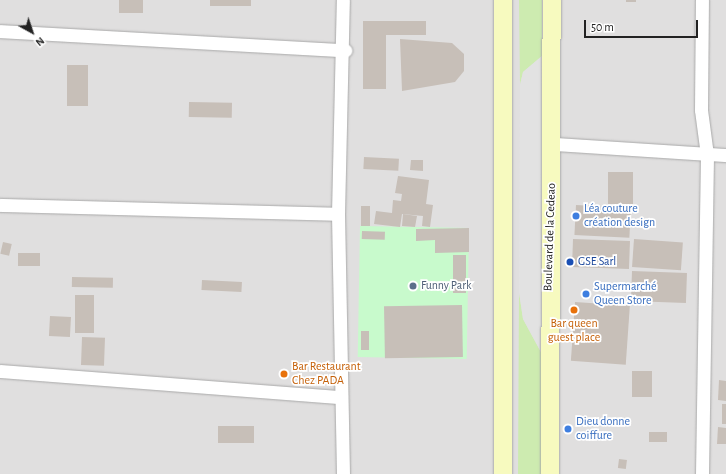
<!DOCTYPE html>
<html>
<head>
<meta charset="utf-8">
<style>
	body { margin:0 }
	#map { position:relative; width:726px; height:474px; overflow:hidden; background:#f2efe9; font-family:"Alegreya Sans",sans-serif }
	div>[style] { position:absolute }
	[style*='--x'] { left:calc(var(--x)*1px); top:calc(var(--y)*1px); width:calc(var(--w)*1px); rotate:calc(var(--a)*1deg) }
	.residential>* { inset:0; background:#e0dfdf; transform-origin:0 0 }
	.grass>* { inset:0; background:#cdebb0 }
	.park>* { inset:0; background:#c8facc; transform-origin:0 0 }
	.parking>* { inset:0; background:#e2e2e2 }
	.building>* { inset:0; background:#c7bfb8; transform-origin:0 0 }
	.roads { filter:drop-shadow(0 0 1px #a9a9a9) drop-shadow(0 0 1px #a9a9a9) }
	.street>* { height:13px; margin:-6.5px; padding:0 6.5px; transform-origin:6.5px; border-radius:6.5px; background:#fff }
	.secondary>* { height:18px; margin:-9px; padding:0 9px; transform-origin:9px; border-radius:9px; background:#f7fabf }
	.dots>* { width:11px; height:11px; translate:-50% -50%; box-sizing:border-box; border:2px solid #fff; border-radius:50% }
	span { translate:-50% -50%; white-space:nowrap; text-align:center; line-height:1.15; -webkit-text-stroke:3.5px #fff; paint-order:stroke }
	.shop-label { font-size:12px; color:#366cbe }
	.left { translate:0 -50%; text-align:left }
	.street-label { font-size:12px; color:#222 }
	.transit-label { font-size:12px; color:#164399 }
	.service-label { font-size:12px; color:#4e5e75 }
	.food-label { font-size:12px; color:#c56008 }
	.north { position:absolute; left:12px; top:12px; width:40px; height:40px; -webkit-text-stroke:3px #fff; paint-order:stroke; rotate:140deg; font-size:11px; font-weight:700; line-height:16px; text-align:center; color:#222 }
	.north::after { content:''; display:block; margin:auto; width:14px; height:18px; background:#222; clip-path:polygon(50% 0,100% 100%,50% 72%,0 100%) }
	.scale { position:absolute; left:584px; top:20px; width:114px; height:18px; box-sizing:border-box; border:2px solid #222; border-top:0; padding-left:5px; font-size:12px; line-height:14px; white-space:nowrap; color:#222; -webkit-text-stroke:3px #fff; paint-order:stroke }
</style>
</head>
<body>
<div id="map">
	<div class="residential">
		<div style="left:0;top:0;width:726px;height:474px"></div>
	</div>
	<div class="grass">
		<div style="clip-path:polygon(519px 0,542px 0,542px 56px,523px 72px,520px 85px)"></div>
		<div style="clip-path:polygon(519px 292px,523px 319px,542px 354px,542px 474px,518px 474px)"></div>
	</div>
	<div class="park">
		<div style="left:469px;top:228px;width:131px;height:109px;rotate:91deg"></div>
	</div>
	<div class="parking">
		<div style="clip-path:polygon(542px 56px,540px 280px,542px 354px,523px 319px,519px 292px,520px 85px,523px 72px)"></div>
	</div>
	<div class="building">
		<div style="left:119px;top:0;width:24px;height:13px"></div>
		<div style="left:210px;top:0;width:41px;height:6px"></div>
		<div style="left:626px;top:0;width:10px;height:2px"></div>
		<div style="clip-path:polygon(363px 21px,426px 21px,426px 35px,386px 35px,386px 89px,363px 89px)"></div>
		<div style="clip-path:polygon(400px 39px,452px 43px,464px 54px,464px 71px,455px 82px,402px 91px)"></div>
		<div style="left:67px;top:65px;width:21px;height:41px"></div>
		<div style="left:189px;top:102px;width:43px;height:15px;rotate:1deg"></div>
		<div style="left:364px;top:157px;width:35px;height:12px;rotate:3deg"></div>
		<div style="clip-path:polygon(411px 160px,423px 160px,423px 171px,410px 170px)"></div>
		<div style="left:608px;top:172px;width:25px;height:32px"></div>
		<div style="clip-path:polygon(398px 176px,429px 180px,426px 204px,433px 205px,430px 227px,422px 226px,423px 216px,402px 214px,400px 227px,374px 224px,376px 211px,392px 213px,393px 200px,401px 201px,402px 194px,395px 193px)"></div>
		<div style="left:576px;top:205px;width:55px;height:30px;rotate:3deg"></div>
		<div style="left:361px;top:206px;width:9px;height:20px"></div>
		<div style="clip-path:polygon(403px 214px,417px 216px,415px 227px,402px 226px)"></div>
		<div style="clip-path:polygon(469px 228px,469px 252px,435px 253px,435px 240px,416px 241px,416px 229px)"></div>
		<div style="left:362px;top:231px;width:23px;height:8px;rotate:2deg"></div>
		<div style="left:573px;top:239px;width:57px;height:28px;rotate:2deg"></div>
		<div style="left:634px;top:239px;width:49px;height:28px;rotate:4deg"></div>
		<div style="left:3px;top:242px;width:9px;height:12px;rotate:13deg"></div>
		<div style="left:18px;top:253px;width:22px;height:13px"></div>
		<div style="left:453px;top:255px;width:13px;height:38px"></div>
		<div style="left:632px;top:271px;width:55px;height:30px;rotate:2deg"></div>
		<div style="left:72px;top:277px;width:41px;height:10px;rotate:1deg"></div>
		<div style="left:202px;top:280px;width:40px;height:10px;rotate:3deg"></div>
		<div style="left:75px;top:295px;width:19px;height:38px"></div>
		<div style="left:575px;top:302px;width:55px;height:59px;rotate:4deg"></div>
		<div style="left:462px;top:305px;width:52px;height:78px;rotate:89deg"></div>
		<div style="left:50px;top:316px;width:21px;height:20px;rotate:3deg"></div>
		<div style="left:361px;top:331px;width:8px;height:19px"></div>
		<div style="left:82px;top:337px;width:23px;height:28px;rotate:2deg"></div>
		<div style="left:632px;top:371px;width:20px;height:26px"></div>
		<div style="clip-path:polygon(719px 380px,726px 381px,726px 401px,718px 400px)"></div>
		<div style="left:722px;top:404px;width:4px;height:20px"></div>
		<div style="left:218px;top:426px;width:36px;height:17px"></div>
		<div style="clip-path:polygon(718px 427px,726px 428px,726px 444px,717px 444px)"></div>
		<div style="left:649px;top:432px;width:18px;height:10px"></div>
		<div style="left:619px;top:459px;width:8px;height:9px;rotate:7deg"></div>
	</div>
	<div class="roads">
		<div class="street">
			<div style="--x:0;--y:31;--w:346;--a:3.2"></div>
			<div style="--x:554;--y:144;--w:172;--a:3.7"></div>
			<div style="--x:0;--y:205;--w:338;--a:1.5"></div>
			<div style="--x:0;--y:371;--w:342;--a:4.4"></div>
			<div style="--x:343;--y:474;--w:260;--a:-91.1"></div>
			<div style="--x:338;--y:214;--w:214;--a:-88.7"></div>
			<div style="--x:702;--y:474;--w:319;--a:-89.1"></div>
			<div style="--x:707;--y:155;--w:45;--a:-97.6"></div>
			<div style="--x:701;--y:110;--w:110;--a:-89.5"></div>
		</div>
		<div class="secondary">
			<div style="--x:503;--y:0;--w:474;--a:90"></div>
			<div style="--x:550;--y:474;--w:474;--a:-89.8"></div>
		</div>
	</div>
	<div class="dots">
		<div style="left:576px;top:216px;background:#3f7fe0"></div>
		<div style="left:570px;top:262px;background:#1a4fb4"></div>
		<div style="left:413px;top:286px;background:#5c6f8a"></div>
		<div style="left:586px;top:294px;background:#3f7fe0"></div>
		<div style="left:574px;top:310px;background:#e8710a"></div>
		<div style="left:284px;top:374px;background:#e8710a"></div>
		<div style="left:568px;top:429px;background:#3f7fe0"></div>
	</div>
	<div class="shop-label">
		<span class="left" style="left:584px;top:216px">Léa couture<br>création design</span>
		<span class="left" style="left:594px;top:294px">Supermarché<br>Queen Store</span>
		<span class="left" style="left:576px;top:429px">Dieu donne<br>coiffure</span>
	</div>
	<div class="street-label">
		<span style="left:550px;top:237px;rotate:-88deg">Boulevard de la Cedeao</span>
	</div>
	<div class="transit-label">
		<span class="left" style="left:578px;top:262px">GSE Sarl</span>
	</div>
	<div class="service-label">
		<span class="left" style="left:421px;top:286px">Funny Park</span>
	</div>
	<div class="food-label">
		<span style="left:574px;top:331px">Bar queen<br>guest place</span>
		<span class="left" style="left:292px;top:374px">Bar Restaurant<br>Chez PADA</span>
	</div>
	<div class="north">N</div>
	<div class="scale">50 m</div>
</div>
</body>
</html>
